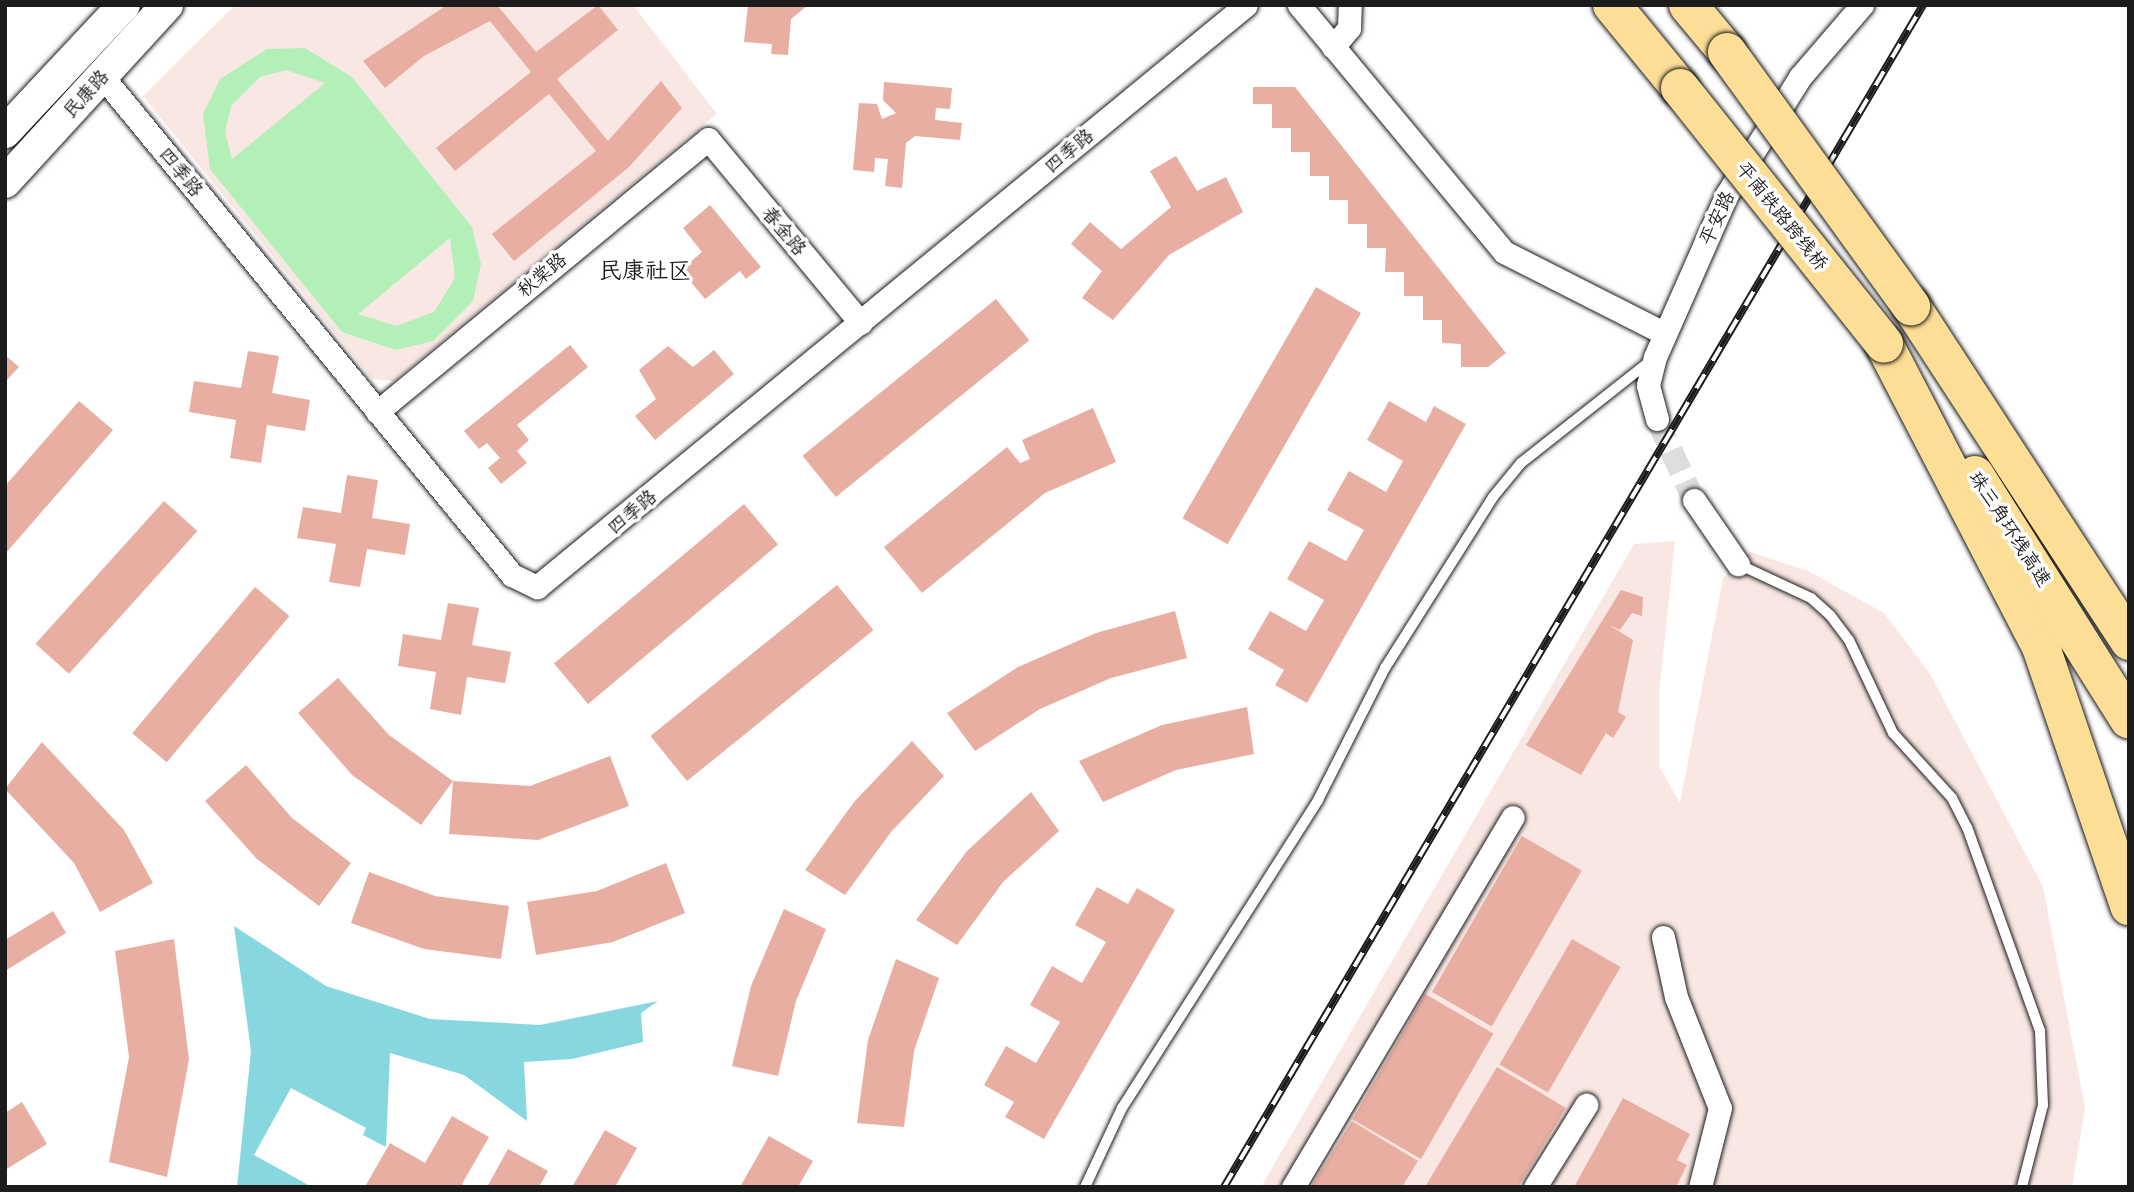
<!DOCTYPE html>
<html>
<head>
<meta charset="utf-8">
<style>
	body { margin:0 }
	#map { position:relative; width:2134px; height:1192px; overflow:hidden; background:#fff; font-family:Delius,"LXGW WenKai TC",sans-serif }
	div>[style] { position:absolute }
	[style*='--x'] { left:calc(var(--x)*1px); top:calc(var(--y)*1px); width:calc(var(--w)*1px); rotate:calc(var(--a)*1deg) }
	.built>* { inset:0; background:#f8e7e3 }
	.green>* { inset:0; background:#b2f0b7 }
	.water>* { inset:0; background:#86d7df }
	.building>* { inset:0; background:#e7aea1; transform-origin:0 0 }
	.street-tunnel>* { height:23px; margin-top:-11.5px; transform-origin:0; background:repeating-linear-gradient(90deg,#ddd 0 23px,transparent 0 34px) }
	.roads { filter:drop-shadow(0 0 2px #1c1c1c) drop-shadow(0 0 2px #1c1c1c) }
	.lane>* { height:10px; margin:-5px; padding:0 5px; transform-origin:5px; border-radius:5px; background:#fff }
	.street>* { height:23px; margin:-11.5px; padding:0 11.5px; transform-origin:11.5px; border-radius:11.5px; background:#fff }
	.secondary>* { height:32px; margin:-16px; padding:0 16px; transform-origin:16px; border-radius:16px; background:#fff }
	.highway>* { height:38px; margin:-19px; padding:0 19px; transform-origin:19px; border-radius:19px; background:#fdde96 }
	.rail>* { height:8px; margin-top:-4px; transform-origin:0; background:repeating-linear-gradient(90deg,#fff 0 16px,#1c1c1c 0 32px); box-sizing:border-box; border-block:2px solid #1c1c1c }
	.bridges { filter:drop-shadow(0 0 2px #1c1c1c) drop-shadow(0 0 2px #1c1c1c) }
	.highway-bridge>* { height:38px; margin:-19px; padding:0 19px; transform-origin:19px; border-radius:19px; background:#fdde96 }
	span { translate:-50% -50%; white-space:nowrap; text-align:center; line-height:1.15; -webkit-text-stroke:7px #fff; paint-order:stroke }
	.street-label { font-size:19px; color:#1c1c1c }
	.quarter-label { font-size:23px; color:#1c1c1c }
	.frame { position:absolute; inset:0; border:7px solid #1c1c1c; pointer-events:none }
</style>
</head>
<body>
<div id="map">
	<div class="built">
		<div style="clip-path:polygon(235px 5px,633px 5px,717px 114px,394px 381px,372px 379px,143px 96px)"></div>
		<div style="clip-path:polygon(1675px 541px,1659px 694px,1659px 766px,1680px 803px,1723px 578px,1750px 552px,1808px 571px,1884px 613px,1930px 674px,2043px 887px,2085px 1108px,2072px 1187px,1261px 1187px,1634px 544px)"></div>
	</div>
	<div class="green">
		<div style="clip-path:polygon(evenodd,305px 48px,352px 77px,472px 227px,481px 264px,473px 301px,433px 341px,396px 350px,342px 332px,210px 169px,203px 114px,220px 79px,267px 49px,305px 48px,286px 70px,325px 83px,232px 159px,225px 132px,231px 106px,260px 77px,286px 70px,305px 48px,450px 238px,455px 278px,434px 312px,396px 326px,358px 314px,450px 238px)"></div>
	</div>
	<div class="water">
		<div style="clip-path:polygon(234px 926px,326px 986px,430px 1019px,540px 1025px,658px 1001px,641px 1013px,643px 1042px,572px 1059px,524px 1062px,527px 1121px,464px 1075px,390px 1053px,386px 1147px,363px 1135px,366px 1128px,291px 1088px,254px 1155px,312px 1187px,237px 1187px,251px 1051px)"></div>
	</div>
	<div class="building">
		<div style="clip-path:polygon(447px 5px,497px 5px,536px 52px,598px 5px,618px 30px,557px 79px,608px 141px,661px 81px,682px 108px,629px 167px,514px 261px,492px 234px,596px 151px,549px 94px,455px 171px,436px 148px,531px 72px,490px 21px,424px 56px,385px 88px,363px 61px)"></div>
		<div style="clip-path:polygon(748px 5px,808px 5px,791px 19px,788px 55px,771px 54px,772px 44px,744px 42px)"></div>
		<div style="clip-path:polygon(884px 82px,952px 88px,950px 109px,936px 108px,935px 120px,962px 123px,960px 140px,915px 136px,906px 143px,902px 188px,885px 186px,888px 159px,875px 158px,874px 172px,853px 170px,859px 103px,877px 104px,882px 119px,896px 113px,883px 100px)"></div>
		<div style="clip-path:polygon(1253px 87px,1295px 87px,1506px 353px,1488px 367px,1461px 367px,1461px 344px,1442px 343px,1442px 320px,1423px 320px,1423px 296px,1404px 296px,1404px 272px,1385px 272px,1386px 248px,1367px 248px,1367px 224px,1348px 224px,1348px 200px,1329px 200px,1329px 176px,1310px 176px,1310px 152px,1291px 152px,1291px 128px,1272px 128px,1272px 104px,1253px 104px)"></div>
		<div style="clip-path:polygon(1176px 156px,1197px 191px,1226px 177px,1243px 212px,1169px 255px,1113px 320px,1082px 298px,1102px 271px,1071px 244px,1090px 222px,1121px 249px,1171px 207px,1150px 171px)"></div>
		<div style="clip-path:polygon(710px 205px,761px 267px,746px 279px,740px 271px,705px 299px,681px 270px,702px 252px,683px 228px)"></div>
		<div style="left:1316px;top:287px;width:52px;height:267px;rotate:30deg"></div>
		<div style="left:996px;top:299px;width:53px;height:249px;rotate:51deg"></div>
		<div style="clip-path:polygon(570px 345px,588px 367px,517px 425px,529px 440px,517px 451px,527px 463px,501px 484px,488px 468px,500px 458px,487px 443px,479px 449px,464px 431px)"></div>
		<div style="clip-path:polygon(668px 346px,693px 367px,714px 350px,734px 374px,655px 440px,635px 416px,656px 399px,639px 370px)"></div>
		<div style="clip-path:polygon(248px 351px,279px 356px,272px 393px,310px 400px,305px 431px,267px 425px,261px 463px,230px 458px,236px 420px,189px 412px,194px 381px,241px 388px)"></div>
		<div style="clip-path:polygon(5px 355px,19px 367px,5px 382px)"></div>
		<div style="clip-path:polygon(79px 401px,113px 430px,5px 554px,5px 486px)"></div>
		<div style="clip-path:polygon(1389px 401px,1426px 422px,1434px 406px,1466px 424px,1307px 703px,1275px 685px,1284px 670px,1248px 649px,1270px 611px,1306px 631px,1324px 600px,1287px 579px,1309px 541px,1346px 561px,1364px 530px,1327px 510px,1349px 471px,1386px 492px,1403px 461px,1367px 440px)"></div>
		<div style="clip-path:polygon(1093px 408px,1116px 462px,1045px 493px,922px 593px,884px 547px,1007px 447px,1020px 463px,1030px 459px,1022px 440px)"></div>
		<div style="clip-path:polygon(347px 475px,378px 480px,372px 518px,410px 524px,405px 555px,367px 549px,360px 587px,329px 582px,336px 544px,297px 538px,303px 507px,341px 513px)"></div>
		<div style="left:164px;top:501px;width:45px;height:192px;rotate:42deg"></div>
		<div style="left:744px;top:504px;width:53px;height:248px;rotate:50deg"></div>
		<div style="left:837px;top:585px;width:58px;height:240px;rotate:51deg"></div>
		<div style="left:255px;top:587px;width:45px;height:191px;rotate:40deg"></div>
		<div style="clip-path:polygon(1621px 590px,1643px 597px,1642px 616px,1632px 613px,1620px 630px,1609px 625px,1633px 640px,1618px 712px,1626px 717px,1613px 738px,1606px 733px,1581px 775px,1526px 745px)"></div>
		<div style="clip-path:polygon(448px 603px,479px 608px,472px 645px,511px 652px,505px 683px,467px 677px,461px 715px,430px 709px,436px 672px,398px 666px,403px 634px,441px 640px)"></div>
		<div style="clip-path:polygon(1175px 611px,1187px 658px,1111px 678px,1040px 709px,975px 751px,947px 713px,1018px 667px,1096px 633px)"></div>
		<div style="clip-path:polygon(338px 678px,389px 735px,453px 781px,421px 825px,352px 775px,298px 713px)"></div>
		<div style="clip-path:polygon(1247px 707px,1254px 754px,1176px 770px,1103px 802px,1079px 761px,1162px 725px)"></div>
		<div style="clip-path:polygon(912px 741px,944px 776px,891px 832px,845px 895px,805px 870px,854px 802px)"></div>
		<div style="clip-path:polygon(42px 742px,124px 830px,153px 883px,100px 912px,74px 863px,5px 789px)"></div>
		<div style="clip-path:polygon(610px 756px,629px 806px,538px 840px,449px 834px,453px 781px,530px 786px)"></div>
		<div style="clip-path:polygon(246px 765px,292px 818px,351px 863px,319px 906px,257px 859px,205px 801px)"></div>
		<div style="clip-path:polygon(1031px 792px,1059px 831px,1003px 882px,957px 945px,916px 920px,967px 851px)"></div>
		<div style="left:1522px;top:836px;width:69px;height:180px;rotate:30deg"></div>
		<div style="clip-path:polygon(666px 863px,685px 913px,613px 942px,536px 955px,527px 902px,597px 891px)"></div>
		<div style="clip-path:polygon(369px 872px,435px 896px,509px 906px,501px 959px,424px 949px,351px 923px)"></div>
		<div style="clip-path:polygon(1097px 887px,1128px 904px,1137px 888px,1175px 910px,1044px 1139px,1005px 1117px,1014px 1102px,984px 1085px,1006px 1046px,1036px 1063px,1060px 1022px,1030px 1005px,1052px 966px,1082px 983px,1106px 942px,1075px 925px)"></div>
		<div style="clip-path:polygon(784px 909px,826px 929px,796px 1001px,778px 1076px,732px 1066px,751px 986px)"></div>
		<div style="clip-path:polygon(53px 911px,66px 933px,5px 971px,5px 940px)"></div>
		<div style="clip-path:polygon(174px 939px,189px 1059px,167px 1177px,109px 1162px,129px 1057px,115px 951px)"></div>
		<div style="left:1572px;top:939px;width:56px;height:145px;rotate:30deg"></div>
		<div style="clip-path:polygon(896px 959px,939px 978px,914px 1051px,904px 1127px,857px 1123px,868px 1040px)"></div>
		<div style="left:1425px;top:994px;width:79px;height:145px;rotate:30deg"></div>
		<div style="clip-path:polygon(1497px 1067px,1566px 1108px,1518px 1187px,1425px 1187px)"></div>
		<div style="clip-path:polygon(1623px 1098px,1690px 1134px,1677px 1160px,1687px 1165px,1676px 1187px,1574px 1187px)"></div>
		<div style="clip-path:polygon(22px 1102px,47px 1144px,5px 1170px,5px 1113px)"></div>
		<div style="clip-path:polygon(452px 1116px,489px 1137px,462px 1184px,468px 1187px,366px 1185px,390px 1143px,425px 1163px)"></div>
		<div style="clip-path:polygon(1352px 1121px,1418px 1161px,1402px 1187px,1311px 1187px)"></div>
		<div style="clip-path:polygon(605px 1130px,637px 1148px,615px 1187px,572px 1187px)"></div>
		<div style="clip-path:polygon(769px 1136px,813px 1161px,798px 1187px,740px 1187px)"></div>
		<div style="clip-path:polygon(508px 1149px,548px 1171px,539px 1187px,487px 1187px)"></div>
	</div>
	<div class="street-tunnel">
		<div style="--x:1657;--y:419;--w:89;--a:65.4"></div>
	</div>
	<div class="roads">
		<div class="lane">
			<div style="--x:1738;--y:564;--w:81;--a:25"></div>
			<div style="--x:1811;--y:598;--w:25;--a:42"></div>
			<div style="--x:1830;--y:615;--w:31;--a:53"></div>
			<div style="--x:1849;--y:640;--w:103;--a:64.7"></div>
			<div style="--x:1893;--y:733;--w:88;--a:47.8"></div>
			<div style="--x:1952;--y:798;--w:33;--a:63"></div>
			<div style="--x:1967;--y:827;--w:217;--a:70.3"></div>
			<div style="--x:2040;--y:1031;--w:74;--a:87.7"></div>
			<div style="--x:2043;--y:1105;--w:85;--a:104.4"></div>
			<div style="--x:1085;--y:1187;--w:87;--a:-64.9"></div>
			<div style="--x:1122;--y:1108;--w:365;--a:-57.5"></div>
			<div style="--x:1318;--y:800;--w:148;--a:-63.1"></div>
			<div style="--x:1385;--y:668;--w:202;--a:-57.7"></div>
			<div style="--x:1493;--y:497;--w:44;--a:-50.5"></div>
			<div style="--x:1521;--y:463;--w:164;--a:-38.3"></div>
		</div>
		<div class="street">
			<div style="--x:1299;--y:5;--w:321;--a:50.3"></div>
			<div style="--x:1504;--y:252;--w:179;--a:26.9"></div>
			<div style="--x:1333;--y:47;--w:25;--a:-50"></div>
			<div style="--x:1349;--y:28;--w:23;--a:-88"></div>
			<div style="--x:102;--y:76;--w:646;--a:50.59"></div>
			<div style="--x:512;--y:575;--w:28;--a:26"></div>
			<div style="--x:537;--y:587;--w:917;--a:-39.38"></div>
			<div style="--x:377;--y:412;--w:429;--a:-39.5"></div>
			<div style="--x:708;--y:139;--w:239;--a:50.3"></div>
			<div style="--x:1657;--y:419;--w:35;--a:-105"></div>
			<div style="--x:1648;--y:385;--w:29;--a:-76"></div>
			<div style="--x:1655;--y:357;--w:178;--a:-66.2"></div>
			<div style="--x:1727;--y:194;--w:138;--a:-58"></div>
			<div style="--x:1800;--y:77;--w:95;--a:-49.3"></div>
			<div style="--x:1694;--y:500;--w:78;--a:55.5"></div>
			<div style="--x:1663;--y:937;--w:61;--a:77.8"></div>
			<div style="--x:1676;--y:997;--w:119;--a:68.4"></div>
			<div style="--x:1720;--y:1108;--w:81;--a:104.2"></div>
			<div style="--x:1293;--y:1187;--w:430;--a:-59.3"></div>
			<div style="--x:1535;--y:1187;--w:97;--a:-58.1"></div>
		</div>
		<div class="secondary">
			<div style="--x:5;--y:132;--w:174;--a:-46.9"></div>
			<div style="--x:5;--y:182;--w:240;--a:-47.5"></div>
		</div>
		<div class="highway">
			<div style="--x:1612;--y:5;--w:107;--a:50.7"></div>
			<div style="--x:1688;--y:5;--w:61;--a:50.3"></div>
			<div style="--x:1911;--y:306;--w:400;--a:56.9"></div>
			<div style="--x:1884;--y:344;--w:341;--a:62.6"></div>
			<div style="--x:2041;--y:647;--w:274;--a:71.2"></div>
			<div style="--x:1975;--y:475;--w:289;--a:57.8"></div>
		</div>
	</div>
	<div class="rail">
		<div style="--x:1224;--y:1187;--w:1373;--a:-59.4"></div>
	</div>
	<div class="bridges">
		<div class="highway-bridge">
			<div style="--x:1727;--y:52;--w:314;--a:54.1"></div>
			<div style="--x:1680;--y:88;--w:327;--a:51.4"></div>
		</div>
	</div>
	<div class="street-label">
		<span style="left:86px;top:94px;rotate:-48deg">民康路</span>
		<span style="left:1069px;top:151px;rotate:-40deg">四季路</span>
		<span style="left:181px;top:172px;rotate:51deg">四季路</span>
		<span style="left:1782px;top:216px;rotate:51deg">平南铁路跨线桥</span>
		<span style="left:1717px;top:218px;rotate:-65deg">平安路</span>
		<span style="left:784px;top:231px;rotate:50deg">春金路</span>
		<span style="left:542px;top:275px;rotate:-40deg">秋棠路</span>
		<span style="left:632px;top:512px;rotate:-40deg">四季路</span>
		<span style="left:2010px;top:529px;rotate:57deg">珠三角环线高速</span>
	</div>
	<div class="quarter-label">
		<span style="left:645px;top:270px">民康社区</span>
	</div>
	<div class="frame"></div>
</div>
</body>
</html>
